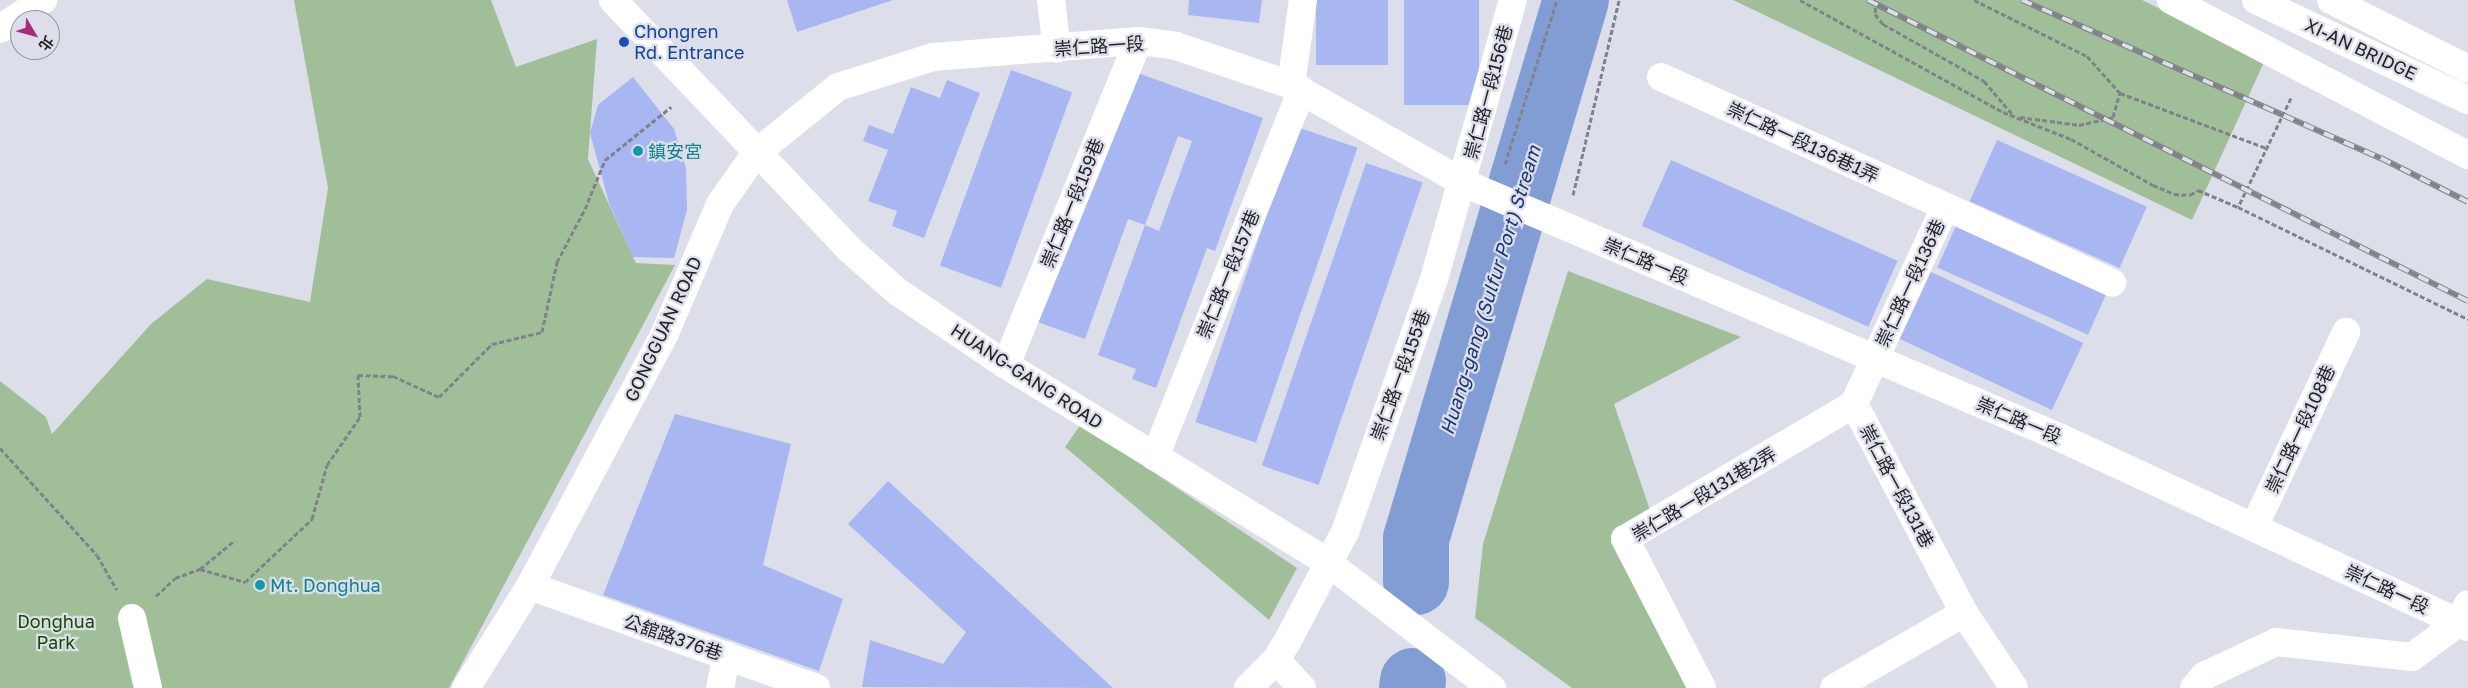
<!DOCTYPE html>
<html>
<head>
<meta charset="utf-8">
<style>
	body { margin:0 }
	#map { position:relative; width:2468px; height:688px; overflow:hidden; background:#dcdfe9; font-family:"Golos Text","Noto Sans TC",sans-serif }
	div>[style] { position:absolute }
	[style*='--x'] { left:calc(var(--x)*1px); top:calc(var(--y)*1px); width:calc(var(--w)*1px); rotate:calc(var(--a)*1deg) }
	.green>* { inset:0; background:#a0bf98 }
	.river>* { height:66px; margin:-33px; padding:0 33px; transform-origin:33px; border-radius:33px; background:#829dd3 }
	.building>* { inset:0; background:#a8b6f1; transform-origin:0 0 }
	.path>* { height:3px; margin-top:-1.5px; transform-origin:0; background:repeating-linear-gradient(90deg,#80828a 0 5px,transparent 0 7.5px) }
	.minor>* { height:28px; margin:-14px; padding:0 14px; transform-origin:14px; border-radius:14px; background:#fff }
	.rail>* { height:5.5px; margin-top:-2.75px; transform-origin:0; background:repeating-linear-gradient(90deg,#dcdfe9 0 11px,#808289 0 22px); box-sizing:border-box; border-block:1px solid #808289 }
	.dots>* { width:14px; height:14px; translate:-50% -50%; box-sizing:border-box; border:2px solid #dcdfe9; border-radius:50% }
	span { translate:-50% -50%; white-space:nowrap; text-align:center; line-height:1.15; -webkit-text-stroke:4.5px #dcdfe9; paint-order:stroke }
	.transit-label { font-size:18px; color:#164399 }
	.left { translate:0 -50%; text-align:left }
	.street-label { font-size:18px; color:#222327 }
	.culture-label { font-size:18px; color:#0d838f }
	.park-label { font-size:18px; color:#154b00 }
	.water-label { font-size:19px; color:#1a3575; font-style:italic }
	.north { position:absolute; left:10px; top:10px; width:50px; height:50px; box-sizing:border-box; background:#dcdfe9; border:1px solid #92949b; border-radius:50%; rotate:127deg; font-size:14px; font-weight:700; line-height:20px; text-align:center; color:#222327 }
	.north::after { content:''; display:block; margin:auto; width:18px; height:22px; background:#aa2b7b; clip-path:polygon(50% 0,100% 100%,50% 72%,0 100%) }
</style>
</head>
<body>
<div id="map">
	<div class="green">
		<div style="clip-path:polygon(294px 0,491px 0,516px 67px,597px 39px,588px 159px,636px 263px,675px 265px,449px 688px,0 688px,0 381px,46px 417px,52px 434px,151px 324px,207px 279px,310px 302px,328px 188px)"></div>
		<div style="clip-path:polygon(1733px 0,2142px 0,2265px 60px,2192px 220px)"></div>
		<div style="clip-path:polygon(1568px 271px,1741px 337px,1614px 404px,1651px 513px,1623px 529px,1689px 688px,1572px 688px,1475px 618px,1483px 544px)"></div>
		<div style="clip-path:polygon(1081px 424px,1297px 568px,1269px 620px,1065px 447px)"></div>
	</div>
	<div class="river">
		<div style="--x:1416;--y:582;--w:43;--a:-90"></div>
		<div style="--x:1416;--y:539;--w:562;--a:-73.47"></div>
		<div style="--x:1412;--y:688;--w:7;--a:-82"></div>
	</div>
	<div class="building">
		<div style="clip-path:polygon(787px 0,893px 0,797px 32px)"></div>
		<div style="clip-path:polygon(1189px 0,1262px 0,1259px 23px,1188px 15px)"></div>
		<div style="left:1316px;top:0;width:72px;height:65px"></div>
		<div style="left:1404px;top:0;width:75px;height:105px"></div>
		<div style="left:1011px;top:70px;width:65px;height:208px;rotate:20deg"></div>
		<div style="clip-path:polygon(1135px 72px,1263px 118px,1215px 251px,1207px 248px,1156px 388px,1132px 379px,1136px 369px,1098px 355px,1145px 225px,1159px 231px,1192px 141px,1178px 136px,1145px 225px,1128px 219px,1085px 339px,1032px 320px,1076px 200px,1086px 204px)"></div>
		<div style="clip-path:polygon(633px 77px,674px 129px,686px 168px,687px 210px,674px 258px,633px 257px,609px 203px,590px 133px,598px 105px)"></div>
		<div style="clip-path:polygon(947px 80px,980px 93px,924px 238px,892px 226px,897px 211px,868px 201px,888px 150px,863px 141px,869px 125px,893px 134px,911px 87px,940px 98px)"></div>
		<div style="left:1297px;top:127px;width:64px;height:312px;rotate:19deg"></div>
		<div style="left:1997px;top:140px;width:164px;height:67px;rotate:24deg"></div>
		<div style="left:1671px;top:160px;width:248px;height:72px;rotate:24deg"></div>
		<div style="left:1366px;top:163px;width:60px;height:320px;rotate:19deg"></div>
		<div style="left:1958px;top:221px;width:165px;height:51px;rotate:24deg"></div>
		<div style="left:1931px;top:272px;width:168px;height:74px;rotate:25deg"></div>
		<div style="clip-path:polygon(675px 414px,791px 444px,763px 565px,843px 599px,819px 671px,603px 595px)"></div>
		<div style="clip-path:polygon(888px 481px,1113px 688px,862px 687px,870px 640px,943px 664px,966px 632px,848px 524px)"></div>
	</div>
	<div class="path">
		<div style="--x:1800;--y:0;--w:232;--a:28.9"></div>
		<div style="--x:2003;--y:112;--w:73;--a:21.7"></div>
		<div style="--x:2071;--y:139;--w:94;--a:29.3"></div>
		<div style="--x:2153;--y:185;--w:23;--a:23"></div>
		<div style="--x:2174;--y:194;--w:16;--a:4"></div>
		<div style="--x:2190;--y:195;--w:9;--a:-32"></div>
		<div style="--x:2198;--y:190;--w:43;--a:23"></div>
		<div style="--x:1876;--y:0;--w:14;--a:94"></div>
		<div style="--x:1875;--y:14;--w:13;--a:51"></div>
		<div style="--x:1883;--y:24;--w:116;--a:29.4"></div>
		<div style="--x:1984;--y:81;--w:46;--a:49.4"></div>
		<div style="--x:1974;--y:0;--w:126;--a:26.4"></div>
		<div style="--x:2087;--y:56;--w:50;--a:48.3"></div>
		<div style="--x:2120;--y:93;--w:156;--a:20.6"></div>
		<div style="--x:2291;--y:98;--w:121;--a:115.9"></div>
		<div style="--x:2238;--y:207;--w:256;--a:26"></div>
		<div style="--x:2020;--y:117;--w:60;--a:7.7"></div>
		<div style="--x:2079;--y:125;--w:35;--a:-13"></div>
		<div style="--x:2113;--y:117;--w:25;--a:-74"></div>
		<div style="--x:1505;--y:164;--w:172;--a:-72.4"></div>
		<div style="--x:1573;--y:195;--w:200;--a:-76.7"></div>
		<div style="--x:0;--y:448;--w:144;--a:47.8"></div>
		<div style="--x:97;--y:555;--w:40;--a:60.3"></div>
		<div style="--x:200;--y:569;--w:45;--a:-39.6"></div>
		<div style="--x:156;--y:596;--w:26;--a:-43"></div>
		<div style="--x:175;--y:578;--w:27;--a:-20"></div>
		<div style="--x:200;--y:569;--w:47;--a:16.1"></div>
		<div style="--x:245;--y:582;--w:92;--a:-43.2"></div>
		<div style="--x:312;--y:519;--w:56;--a:-74.5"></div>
		<div style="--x:327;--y:465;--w:58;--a:-55.5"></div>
		<div style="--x:360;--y:417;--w:42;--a:-92.7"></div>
		<div style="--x:358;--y:375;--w:35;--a:2"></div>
		<div style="--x:393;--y:376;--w:51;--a:24.5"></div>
		<div style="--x:439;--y:397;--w:75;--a:-45"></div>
		<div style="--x:492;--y:344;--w:51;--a:-13.5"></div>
		<div style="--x:542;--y:332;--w:72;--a:-77.9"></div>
		<div style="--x:557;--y:262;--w:60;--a:-62.2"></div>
		<div style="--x:585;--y:209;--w:53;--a:-67.8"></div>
		<div style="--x:605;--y:160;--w:85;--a:-38.8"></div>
	</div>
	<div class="minor">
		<div style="--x:613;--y:0;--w:343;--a:46.5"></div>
		<div style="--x:849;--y:249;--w:65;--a:41.3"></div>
		<div style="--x:898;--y:292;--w:130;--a:34.1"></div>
		<div style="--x:1006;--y:365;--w:377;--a:31.5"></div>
		<div style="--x:1327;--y:562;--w:208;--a:37.4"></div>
		<div style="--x:1051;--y:0;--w:49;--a:83"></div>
		<div style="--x:2171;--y:0;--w:335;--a:27.6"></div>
		<div style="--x:2256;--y:0;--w:234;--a:25.3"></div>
		<div style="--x:2331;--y:0;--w:153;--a:26.7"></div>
		<div style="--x:0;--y:29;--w:52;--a:-34"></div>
		<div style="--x:1661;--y:77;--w:496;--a:24.5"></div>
		<div style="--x:1291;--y:85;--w:86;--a:-82"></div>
		<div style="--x:1945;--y:207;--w:217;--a:114.8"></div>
		<div style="--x:1854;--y:404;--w:236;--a:62.2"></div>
		<div style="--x:1964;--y:613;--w:90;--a:56.3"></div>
		<div style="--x:1006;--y:365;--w:350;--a:-67.8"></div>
		<div style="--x:1155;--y:457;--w:395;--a:-68.2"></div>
		<div style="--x:2254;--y:527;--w:216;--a:-64.7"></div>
		<div style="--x:530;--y:586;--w:304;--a:19.6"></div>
		<div style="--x:132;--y:618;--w:72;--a:77.1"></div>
		<div style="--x:1276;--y:660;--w:38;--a:47"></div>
		<div style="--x:466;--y:688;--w:120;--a:-57.9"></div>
		<div style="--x:530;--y:586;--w:287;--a:-61.9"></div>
		<div style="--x:665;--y:333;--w:140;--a:-66.9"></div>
		<div style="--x:720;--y:204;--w:62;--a:-54.8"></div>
		<div style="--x:756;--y:153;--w:105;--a:-38.8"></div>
		<div style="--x:838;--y:87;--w:100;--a:-17.5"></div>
		<div style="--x:933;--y:57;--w:206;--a:-4.5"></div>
		<div style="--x:1138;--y:41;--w:38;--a:7"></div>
		<div style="--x:1176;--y:46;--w:121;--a:18.7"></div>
		<div style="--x:1291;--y:85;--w:199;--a:29.5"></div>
		<div style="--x:1464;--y:183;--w:649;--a:23.13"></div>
		<div style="--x:2061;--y:438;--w:449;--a:24.9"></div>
		<div style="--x:720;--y:688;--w:33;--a:-78"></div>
		<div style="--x:1248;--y:688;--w:40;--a:-45"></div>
		<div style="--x:1276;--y:660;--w:21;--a:-59"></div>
		<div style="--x:1287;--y:642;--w:124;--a:-62.2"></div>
		<div style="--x:1345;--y:532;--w:268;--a:-70.6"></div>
		<div style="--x:1434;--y:279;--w:290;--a:-74.2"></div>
		<div style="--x:1702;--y:688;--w:168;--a:-117.3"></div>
		<div style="--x:1625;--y:539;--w:266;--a:-30.5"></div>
		<div style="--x:1834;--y:688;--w:150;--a:-30"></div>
		<div style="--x:2194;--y:688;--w:16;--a:-50"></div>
		<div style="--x:2204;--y:676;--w:80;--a:-25.3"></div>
		<div style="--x:2276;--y:642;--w:137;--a:6.3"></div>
		<div style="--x:2412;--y:657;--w:57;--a:-36.5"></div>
		<div style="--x:2458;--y:623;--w:21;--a:-62"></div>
	</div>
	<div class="rail">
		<div style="--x:1868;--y:0;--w:671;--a:26.64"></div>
		<div style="--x:2022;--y:0;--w:392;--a:23.8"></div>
		<div style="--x:2381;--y:158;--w:97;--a:26.8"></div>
	</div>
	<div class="dots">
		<div style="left:624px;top:42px;background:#1a4fb4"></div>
		<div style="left:638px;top:151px;background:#0f9aa8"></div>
		<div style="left:260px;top:585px;background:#0f9aa8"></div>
	</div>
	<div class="transit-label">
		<span class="left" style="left:634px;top:42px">Chongren<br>Rd. Entrance</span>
	</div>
	<div class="street-label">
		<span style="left:1099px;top:46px;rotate:-4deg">崇仁路一段</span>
		<span style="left:2361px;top:49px;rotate:25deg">XI-AN BRIDGE</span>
		<span style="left:1488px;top:92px;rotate:-75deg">崇仁路一段156巷</span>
		<span style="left:1803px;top:142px;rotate:25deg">崇仁路一段136巷1弄</span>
		<span style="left:1072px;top:203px;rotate:-68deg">崇仁路一段159巷</span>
		<span style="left:1646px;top:261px;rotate:23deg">崇仁路一段</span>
		<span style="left:1228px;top:274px;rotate:-68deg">崇仁路一段157巷</span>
		<span style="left:1910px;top:283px;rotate:-65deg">崇仁路一段136巷</span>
		<span style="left:663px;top:329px;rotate:-65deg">GONGGUAN ROAD</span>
		<span style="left:1400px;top:375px;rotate:-70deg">崇仁路一段155巷</span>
		<span style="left:1027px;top:376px;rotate:33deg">HUANG-GANG ROAD</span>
		<span style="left:2019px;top:420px;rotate:23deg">崇仁路一段</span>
		<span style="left:2300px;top:429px;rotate:-65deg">崇仁路一段108巷</span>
		<span style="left:1897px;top:486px;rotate:62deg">崇仁路一段131巷</span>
		<span style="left:1704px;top:494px;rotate:-31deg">崇仁路一段131巷2弄</span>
		<span style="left:2387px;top:589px;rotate:25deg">崇仁路一段</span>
		<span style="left:673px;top:637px;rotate:19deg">公舘路376巷</span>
	</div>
	<div class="culture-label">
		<span class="left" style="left:648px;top:151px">鎮安宮</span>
		<span class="left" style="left:270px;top:585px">Mt. Donghua</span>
	</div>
	<div class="park-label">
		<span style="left:56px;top:632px">Donghua<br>Park</span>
	</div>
	<div class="water-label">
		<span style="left:1490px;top:290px;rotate:-73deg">Huang-gang (Sulfur Port) Stream</span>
	</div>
	<div class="north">北</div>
</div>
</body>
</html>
